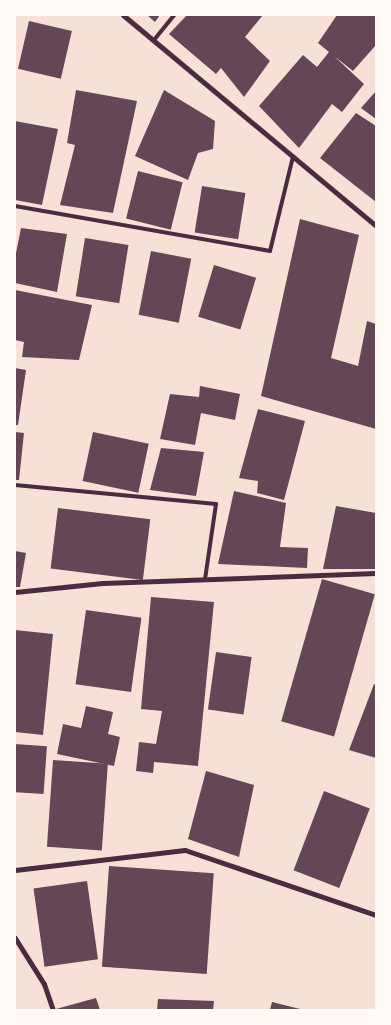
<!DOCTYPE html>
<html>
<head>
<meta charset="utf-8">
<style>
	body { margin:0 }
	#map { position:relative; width:391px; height:1025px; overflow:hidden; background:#f7e1d7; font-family:Quicksand,sans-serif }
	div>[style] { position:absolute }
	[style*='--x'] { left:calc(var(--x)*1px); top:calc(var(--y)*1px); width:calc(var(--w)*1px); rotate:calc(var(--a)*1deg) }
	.building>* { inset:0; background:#644757; transform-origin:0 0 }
	.service>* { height:4px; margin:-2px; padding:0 2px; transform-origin:2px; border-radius:2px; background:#4a2c40 }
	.minor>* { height:5px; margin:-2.5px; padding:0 2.5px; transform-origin:2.5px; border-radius:2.5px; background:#4a2c40 }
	span { translate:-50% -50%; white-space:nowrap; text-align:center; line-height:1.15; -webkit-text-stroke:4px #fffaf5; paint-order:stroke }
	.frame { position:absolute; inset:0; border:16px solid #fffaf5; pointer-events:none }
</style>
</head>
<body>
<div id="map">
	<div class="building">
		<div style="clip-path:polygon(147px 15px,160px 15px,155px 22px)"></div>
		<div style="clip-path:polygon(187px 15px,263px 15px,245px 37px,270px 61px,244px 97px,221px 68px,216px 74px,169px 34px)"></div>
		<div style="clip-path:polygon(337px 15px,376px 15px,376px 45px,353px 71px,334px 56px,364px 84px,342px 112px,332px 104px,299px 148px,259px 106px,303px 55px,317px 67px,329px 52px,318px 43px)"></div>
		<div style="left:29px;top:21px;width:44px;height:49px;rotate:13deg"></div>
		<div style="clip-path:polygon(76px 90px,137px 101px,113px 213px,60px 205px,75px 145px,67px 143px)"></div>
		<div style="clip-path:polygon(164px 90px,215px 121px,213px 149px,198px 153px,188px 180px,135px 156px)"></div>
		<div style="clip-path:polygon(376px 91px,376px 119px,361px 108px)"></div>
		<div style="clip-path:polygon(356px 113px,376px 126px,376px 202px,320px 158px)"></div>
		<div style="clip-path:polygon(15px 121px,58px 129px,42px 205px,15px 200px)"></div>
		<div style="left:138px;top:171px;width:46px;height:49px;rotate:14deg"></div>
		<div style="left:202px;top:186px;width:44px;height:47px;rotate:9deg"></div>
		<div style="clip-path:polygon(300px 219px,359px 235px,331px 358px,358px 366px,367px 321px,376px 324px,376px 429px,261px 396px)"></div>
		<div style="clip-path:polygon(21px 228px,67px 234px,57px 292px,15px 283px,15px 258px)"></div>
		<div style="left:85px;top:238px;width:44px;height:59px;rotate:9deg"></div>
		<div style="left:151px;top:251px;width:41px;height:65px;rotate:11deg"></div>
		<div style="left:214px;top:265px;width:44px;height:54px;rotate:17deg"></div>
		<div style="clip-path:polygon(15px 290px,92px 305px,79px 360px,22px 357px,24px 342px,15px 340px)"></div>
		<div style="clip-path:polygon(15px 368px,26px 370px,18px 425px,15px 425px)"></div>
		<div style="clip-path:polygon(200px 386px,240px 394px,235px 420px,201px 413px,195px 445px,160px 439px,170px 394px,199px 397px)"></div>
		<div style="clip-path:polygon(258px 409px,305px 421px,284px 500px,257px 493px,258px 481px,239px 478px)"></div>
		<div style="clip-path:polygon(15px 432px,24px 433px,19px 480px,15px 480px)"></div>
		<div style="left:93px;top:432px;width:57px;height:50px;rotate:12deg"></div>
		<div style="clip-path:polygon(161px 448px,204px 452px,196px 496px,150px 490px)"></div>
		<div style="clip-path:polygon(234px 491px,286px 503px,280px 547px,308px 548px,307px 568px,218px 564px)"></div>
		<div style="clip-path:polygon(336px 506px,376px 513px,376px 569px,323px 569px)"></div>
		<div style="left:58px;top:508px;width:93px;height:61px;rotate:7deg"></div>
		<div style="clip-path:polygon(15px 551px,26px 553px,20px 587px,15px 587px)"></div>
		<div style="left:322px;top:579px;width:55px;height:148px;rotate:16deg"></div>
		<div style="clip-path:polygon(151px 597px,214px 602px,198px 766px,154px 762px,153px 773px,136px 771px,139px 742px,156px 744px,162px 711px,141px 709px)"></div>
		<div style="left:86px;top:610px;width:56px;height:75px;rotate:8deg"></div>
		<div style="clip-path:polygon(15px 630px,53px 634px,43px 735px,15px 732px)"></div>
		<div style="left:216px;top:652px;width:36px;height:58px;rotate:8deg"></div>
		<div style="clip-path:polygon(374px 684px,376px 685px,376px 758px,349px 750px)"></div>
		<div style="clip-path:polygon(86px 706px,113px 712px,108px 734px,120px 737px,114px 766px,57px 754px,63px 724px,81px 728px)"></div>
		<div style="left:15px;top:744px;width:32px;height:48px;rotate:4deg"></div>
		<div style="left:53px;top:760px;width:55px;height:87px;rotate:4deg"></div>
		<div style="clip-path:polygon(206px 771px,254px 785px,239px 857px,188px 839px)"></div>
		<div style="left:324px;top:791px;width:49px;height:85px;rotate:21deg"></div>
		<div style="left:109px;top:866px;width:105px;height:101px;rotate:4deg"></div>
		<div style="left:87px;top:881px;width:79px;height:54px;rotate:82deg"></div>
		<div style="clip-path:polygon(96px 998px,100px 1010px,57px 1010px,56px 1009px)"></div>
		<div style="clip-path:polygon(158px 999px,214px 1001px,213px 1010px,157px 1010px)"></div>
		<div style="clip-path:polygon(272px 1002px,300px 1009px,300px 1010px,270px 1010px)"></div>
	</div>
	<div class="service">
		<div style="--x:154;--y:40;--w:32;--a:-51"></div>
		<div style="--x:15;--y:206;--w:259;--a:10"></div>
		<div style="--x:270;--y:251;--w:97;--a:-76.3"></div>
		<div style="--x:15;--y:485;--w:202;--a:5.4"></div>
		<div style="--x:216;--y:504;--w:76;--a:98.3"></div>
	</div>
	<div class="minor">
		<div style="--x:123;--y:15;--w:329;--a:39.8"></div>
		<div style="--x:15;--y:592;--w:88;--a:-5.8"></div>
		<div style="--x:103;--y:583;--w:273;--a:-2.1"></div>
		<div style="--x:15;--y:870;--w:171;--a:-6.7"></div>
		<div style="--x:185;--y:850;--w:202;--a:18.8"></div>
		<div style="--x:15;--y:938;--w:54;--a:57.8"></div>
		<div style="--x:44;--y:984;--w:28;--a:71"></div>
	</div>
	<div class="frame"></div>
</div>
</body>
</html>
